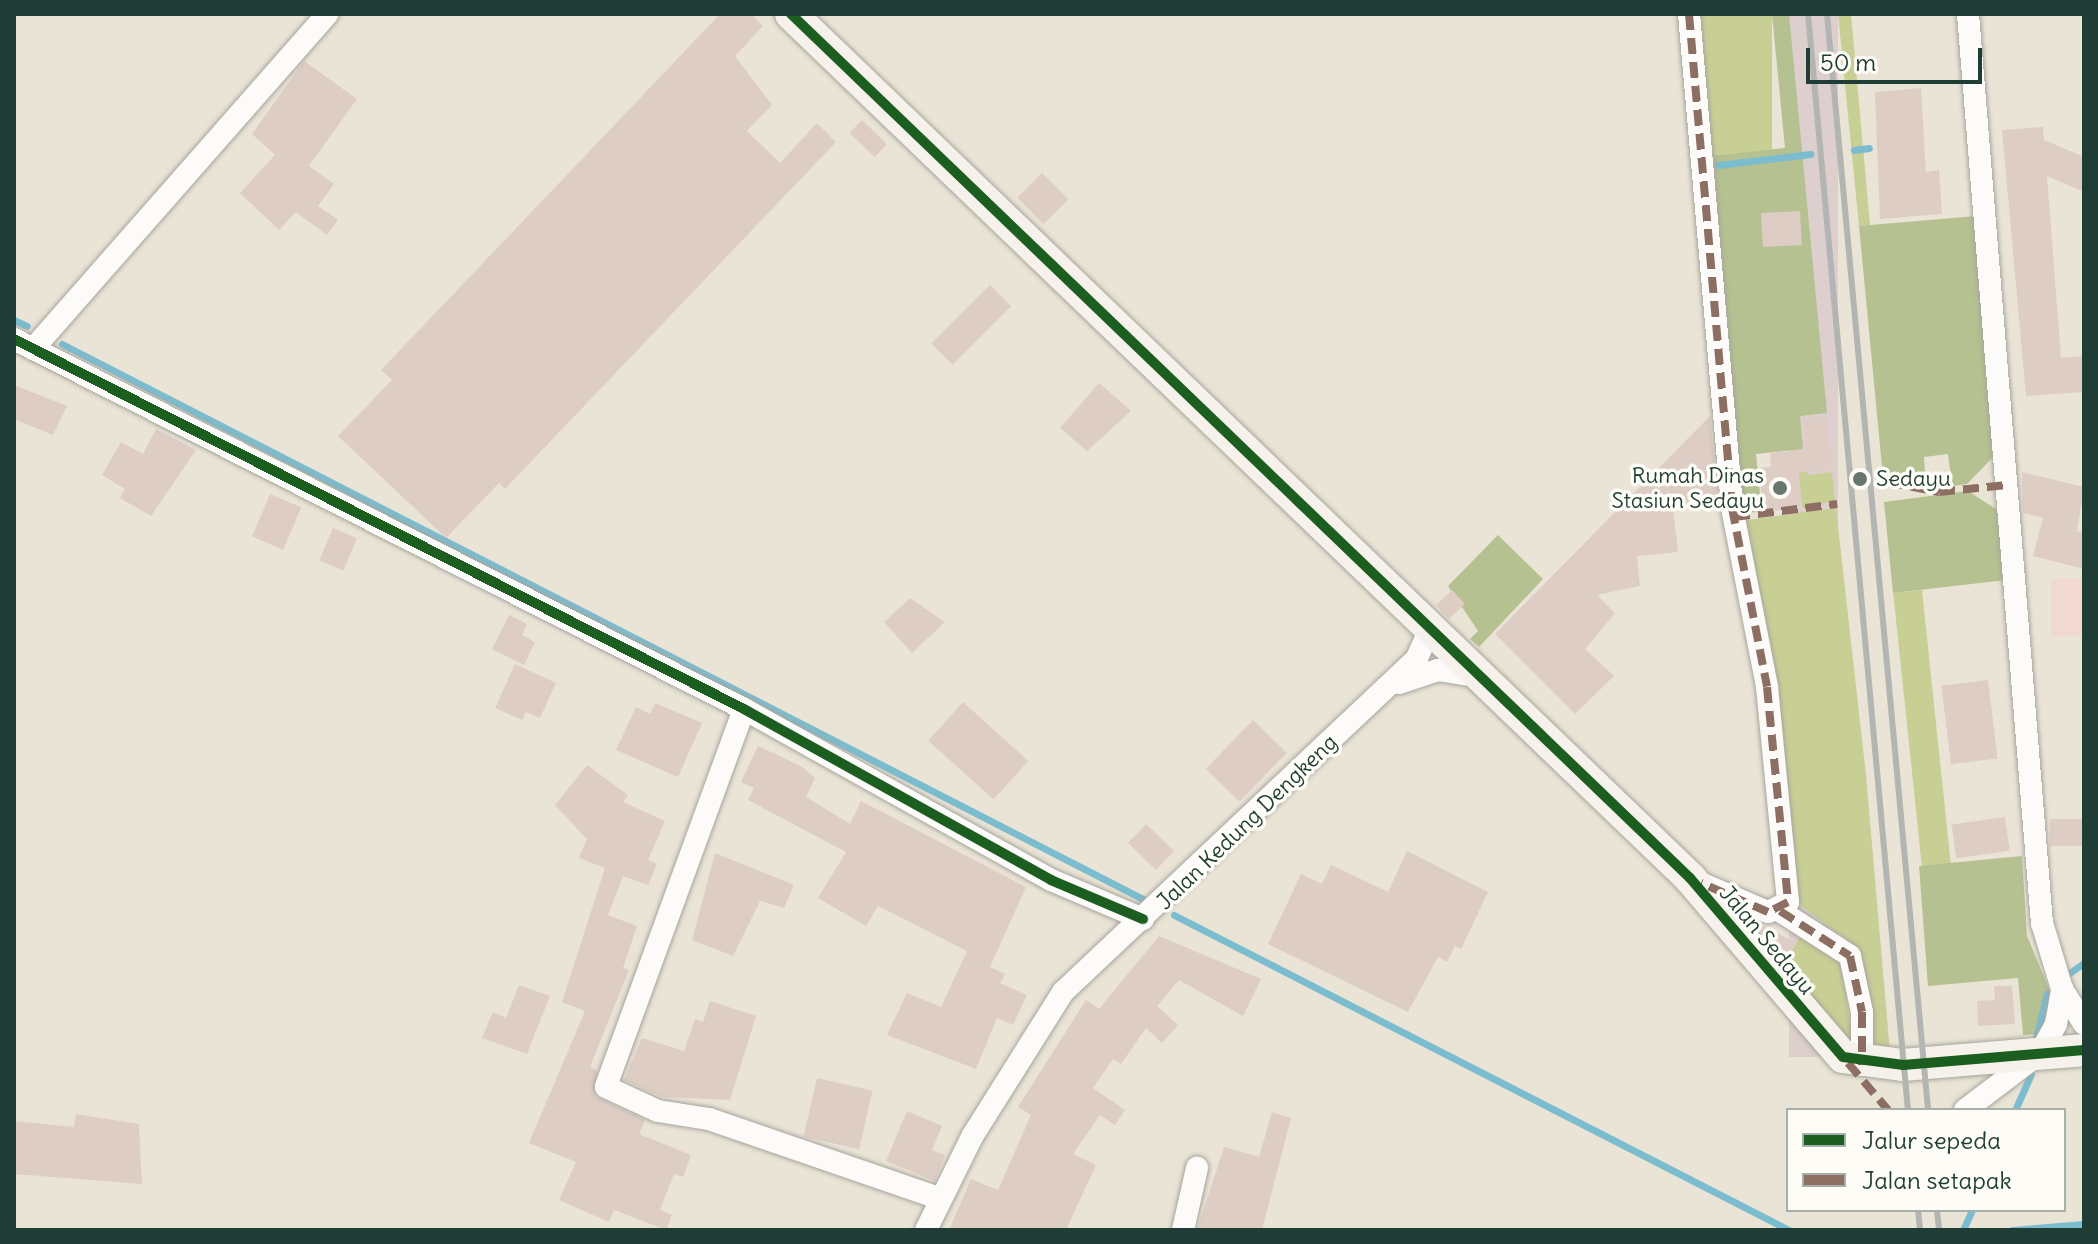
<!DOCTYPE html>
<html>
<head>
<meta charset="utf-8">
<style>
	body { margin:0 }
	#map { position:relative; width:2098px; height:1244px; overflow:hidden; background:#eae4d6; font-family:Delius,sans-serif }
	div>[style] { position:absolute }
	[style*='--x'] { left:calc(var(--x)*1px); top:calc(var(--y)*1px); width:calc(var(--w)*1px); rotate:calc(var(--a)*1deg) }
	.built>* { inset:0; background:#f1d9d2; transform-origin:0 0 }
	.industrial>* { inset:0; background:#ddcfcd; transform-origin:0 0 }
	.green>* { inset:0; background:#c8cf95; transform-origin:0 0 }
	.forest>* { inset:0; background:#b5c190 }
	.stream>* { height:7px; margin:-3.5px; padding:0 3.5px; transform-origin:3.5px; border-radius:3.5px; background:#7cbccf }
	.building>* { inset:0; background:#decdc4; transform-origin:0 0 }
	.roads { filter:drop-shadow(0 0 2px #a6a69d) drop-shadow(0 0 2px #a6a69d) }
	.street>* { height:22px; margin:-11px; padding:0 11px; transform-origin:11px; border-radius:11px; background:#fcfbf9 }
	.secondary>* { height:32px; margin:-16px; padding:0 16px; transform-origin:16px; border-radius:16px; background:#f6f2eb }
	.rail>* { height:6px; margin:-3px; padding:0 3px; transform-origin:3px; border-radius:3px; background:#b3b5b2 }
	.quiet>* { height:8px; margin-top:-4px; transform-origin:0; background:repeating-linear-gradient(90deg,#8d6e63 0 16px,transparent 0 24px) }
	.cycleway>* { height:10px; margin:-5px; padding:0 5px; transform-origin:5px; border-radius:5px; background:#1b5e20 }
	.dots>* { width:22px; height:22px; translate:-50% -50%; box-sizing:border-box; border:4px solid #fdfcf7; border-radius:50% }
	span { translate:-50% -50%; white-space:nowrap; text-align:center; line-height:1.15; -webkit-text-stroke:7px #fdfcf7; paint-order:stroke }
	.poi-label { font-size:22px; color:#1f3d34 }
	.right { translate:-100% -50%; text-align:right }
	.left { translate:0 -50%; text-align:left }
	.street-label { font-size:22px; color:#1f3d34 }
	.frame { position:absolute; inset:0; border:16px solid #1f3d34; pointer-events:none }
	.legend { position:absolute; left:1786px; top:1108px; width:280px; height:104px; box-sizing:border-box; background:#fdfcf7; border:2px solid #a4b0a9; margin:0; padding:10px 14px; list-style:none; font-size:24px; color:#1f3d34 }
	.legend li { display:flex; align-items:center; gap:16px; height:40px }
	.legend b { width:40px; border:2px solid #a4b0a9 }
	.scale { position:absolute; left:1806px; top:48px; width:176px; height:36px; box-sizing:border-box; border:4px solid #1f3d34; border-top:0; padding-left:10px; font-size:24px; line-height:28px; white-space:nowrap; color:#1f3d34; -webkit-text-stroke:6px #fdfcf7; paint-order:stroke }
</style>
</head>
<body>
<div id="map">
	<div class="built">
		<div style="left:2051px;top:579px;width:33px;height:57px"></div>
	</div>
	<div class="industrial">
		<div style="left:1789px;top:14px;width:49px;height:1043px"></div>
	</div>
	<div class="green">
		<div style="left:1698px;top:14px;width:74px;height:143px"></div>
		<div style="clip-path:polygon(1838px 14px,1851px 14px,1870px 225px,1859px 226px)"></div>
		<div style="clip-path:polygon(1805px 450px,1808px 475px,1832px 472px,1835px 501px,1802px 508px,1797px 451px)"></div>
		<div style="clip-path:polygon(1836px 508px,1866px 775px,1890px 1052px,1874px 1053px,1857px 948px,1795px 901px,1740px 521px)"></div>
		<div style="left:1922px;top:590px;width:276px;height:29px;rotate:84deg"></div>
		<div style="clip-path:polygon(1802px 932px,1841px 962px,1854px 1048px,1781px 971px)"></div>
	</div>
	<div class="forest">
		<div style="clip-path:polygon(1772px 14px,1789px 14px,1827px 413px,1800px 416px,1803px 449px,1756px 454px,1762px 512px,1739px 513px,1713px 156px,1785px 148px)"></div>
		<div style="clip-path:polygon(1976px 216px,1996px 454px,1967px 484px,1952px 486px,1948px 454px,1924px 457px,1925px 474px,1883px 477px,1859px 226px)"></div>
		<div style="clip-path:polygon(1968px 491px,2002px 513px,2006px 580px,1893px 593px,1884px 502px)"></div>
		<div style="clip-path:polygon(1498px 535px,1543px 579px,1479px 647px,1470px 639px,1478px 631px,1448px 586px)"></div>
		<div style="clip-path:polygon(2022px 856px,2027px 936px,2052px 996px,2040px 1034px,2023px 1035px,2018px 978px,1928px 986px,1919px 866px)"></div>
	</div>
	<div class="stream">
		<div style="--x:1854;--y:150;--w:15;--a:-8"></div>
		<div style="--x:1718;--y:165;--w:93;--a:-6.8"></div>
		<div style="--x:14;--y:320;--w:14;--a:25"></div>
		<div style="--x:62;--y:344;--w:1217;--a:27.18"></div>
		<div style="--x:1174;--y:915;--w:691;--a:27.12"></div>
		<div style="--x:2068;--y:974;--w:19;--a:-35"></div>
		<div style="--x:2035;--y:1042;--w:50;--a:-76.2"></div>
		<div style="--x:2015;--y:1110;--w:39;--a:-66"></div>
		<div style="--x:1963;--y:1230;--w:22;--a:-66"></div>
		<div style="--x:2012;--y:1230;--w:72;--a:-4.8"></div>
	</div>
	<div class="building">
		<div style="clip-path:polygon(720px 14px,751px 14px,763px 26px,735px 56px,772px 105px,747px 131px,780px 163px,817px 123px,836px 142px,505px 489px,499px 483px,446px 538px,338px 436px,392px 380px,381px 370px)"></div>
		<div style="clip-path:polygon(304px 61px,357px 99px,309px 166px,334px 184px,318px 206px,338px 220px,327px 235px,296px 212px,279px 230px,240px 193px,275px 155px,252px 134px)"></div>
		<div style="clip-path:polygon(1921px 88px,1926px 172px,1939px 170px,1942px 214px,1880px 219px,1875px 92px)"></div>
		<div style="left:862px;top:120px;width:35px;height:18px;rotate:44deg"></div>
		<div style="clip-path:polygon(2043px 127px,2044px 140px,2084px 157px,2084px 192px,2047px 176px,2061px 358px,2084px 356px,2084px 392px,2026px 396px,2002px 130px)"></div>
		<div style="left:1042px;top:173px;width:37px;height:35px;rotate:45deg"></div>
		<div style="left:1800px;top:211px;width:34px;height:39px;rotate:87deg"></div>
		<div style="left:990px;top:285px;width:30px;height:83px;rotate:45deg"></div>
		<div style="clip-path:polygon(1099px 383px,1131px 411px,1087px 451px,1060px 428px)"></div>
		<div style="clip-path:polygon(14px 385px,67px 406px,53px 435px,14px 419px)"></div>
		<div style="clip-path:polygon(1710px 416px,1718px 503px,1673px 508px,1678px 552px,1637px 556px,1640px 586px,1597px 595px,1615px 613px,1585px 649px,1614px 676px,1575px 714px,1495px 634px)"></div>
		<div style="clip-path:polygon(1826px 416px,1832px 469px,1798px 473px,1800px 508px,1763px 512px,1759px 468px,1771px 467px,1770px 453px,1806px 450px,1803px 419px)"></div>
		<div style="clip-path:polygon(156px 429px,196px 450px,151px 516px,120px 498px,125px 489px,102px 475px,121px 442px,143px 454px)"></div>
		<div style="clip-path:polygon(2022px 472px,2084px 487px,2077px 531px,2084px 533px,2084px 569px,2033px 556px,2043px 518px,2023px 513px)"></div>
		<div style="left:270px;top:494px;width:34px;height:46px;rotate:23deg"></div>
		<div style="left:333px;top:528px;width:26px;height:35px;rotate:23deg"></div>
		<div style="left:1452px;top:590px;width:19px;height:22px;rotate:47deg"></div>
		<div style="clip-path:polygon(910px 598px,945px 622px,912px 653px,884px 622px)"></div>
		<div style="clip-path:polygon(509px 615px,527px 624px,522px 635px,535px 642px,524px 665px,492px 649px)"></div>
		<div style="clip-path:polygon(515px 664px,556px 683px,540px 718px,526px 712px,522px 720px,495px 708px)"></div>
		<div style="left:1988px;top:680px;width:79px;height:47px;rotate:83deg"></div>
		<div style="left:963px;top:702px;width:88px;height:52px;rotate:42deg"></div>
		<div style="clip-path:polygon(655px 703px,702px 723px,678px 777px,616px 750px,636px 707px,650px 714px)"></div>
		<div style="left:1253px;top:720px;width:47px;height:68px;rotate:44deg"></div>
		<div style="clip-path:polygon(758px 746px,801px 766px,815px 778px,806px 797px,850px 824px,861px 801px,1026px 887px,990px 967px,1005px 974px,1000px 983px,1027px 995px,1013px 1025px,997px 1018px,976px 1069px,887px 1035px,907px 993px,941px 1007px,967px 951px,878px 906px,866px 926px,818px 898px,846px 852px,748px 800px,754px 788px,741px 782px)"></div>
		<div style="clip-path:polygon(587px 765px,628px 795px,623px 802px,665px 821px,648px 860px,657px 864px,648px 885px,623px 876px,608px 915px,637px 926px,623px 968px,629px 970px,590px 1067px,597px 1070px,595px 1096px,645px 1120px,639px 1134px,691px 1155px,683px 1177px,674px 1174px,660px 1210px,672px 1215px,666px 1230px,614px 1210px,609px 1222px,559px 1200px,576px 1162px,529px 1143px,585px 1011px,562px 1002px,605px 868px,579px 858px,587px 839px,555px 805px)"></div>
		<div style="left:2005px;top:817px;width:34px;height:54px;rotate:82deg"></div>
		<div style="left:2084px;top:819px;width:27px;height:34px;rotate:90deg"></div>
		<div style="left:1146px;top:824px;width:39px;height:26px;rotate:44deg"></div>
		<div style="clip-path:polygon(1407px 851px,1488px 892px,1461px 949px,1455px 946px,1447px 962px,1438px 957px,1408px 1012px,1268px 944px,1301px 874px,1322px 884px,1331px 865px,1388px 892px)"></div>
		<div style="clip-path:polygon(715px 853px,794px 885px,784px 908px,760px 901px,733px 956px,692px 940px)"></div>
		<div style="clip-path:polygon(1751px 920px,1795px 942px,1786px 960px,1784px 959px)"></div>
		<div style="clip-path:polygon(1159px 936px,1261px 979px,1243px 1016px,1179px 980px,1157px 1006px,1178px 1025px,1162px 1043px,1146px 1028px,1121px 1064px,1113px 1059px,1093px 1088px,1125px 1110px,1115px 1125px,1100px 1115px,1073px 1154px,1096px 1165px,1066px 1230px,949px 1230px,971px 1179px,998px 1190px,1031px 1115px,1018px 1107px,1086px 1000px,1099px 1009px)"></div>
		<div style="clip-path:polygon(519px 985px,550px 996px,527px 1054px,482px 1038px,493px 1012px,506px 1018px)"></div>
		<div style="clip-path:polygon(1994px 986px,2012px 986px,2015px 1024px,1978px 1026px,1977px 1001px,1995px 1000px)"></div>
		<div style="clip-path:polygon(710px 1001px,756px 1016px,730px 1100px,662px 1097px,624px 1080px,642px 1038px,684px 1051px,695px 1019px,703px 1022px)"></div>
		<div style="left:817px;top:1078px;width:57px;height:60px;rotate:13deg"></div>
		<div style="clip-path:polygon(907px 1111px,942px 1126px,932px 1150px,945px 1155px,935px 1181px,886px 1161px)"></div>
		<div style="clip-path:polygon(1272px 1112px,1291px 1118px,1262px 1230px,1197px 1230px,1224px 1147px,1259px 1157px)"></div>
		<div style="clip-path:polygon(76px 1114px,139px 1124px,142px 1184px,14px 1174px,14px 1121px,74px 1127px)"></div>
	</div>
	<div class="roads">
		<div class="street">
			<div style="--x:1689;--y:14;--w:496;--a:85"></div>
			<div style="--x:1732;--y:508;--w:182;--a:78.9"></div>
			<div style="--x:1767;--y:687;--w:216;--a:84.4"></div>
			<div style="--x:1788;--y:902;--w:22;--a:153"></div>
			<div style="--x:1768;--y:912;--w:76;--a:-156.8"></div>
			<div style="--x:1968;--y:14;--w:912;--a:85.35"></div>
			<div style="--x:2042;--y:923;--w:69;--a:73.1"></div>
			<div style="--x:2062;--y:989;--w:41;--a:57.8"></div>
			<div style="--x:14;--y:339;--w:818;--a:26.88"></div>
			<div style="--x:744;--y:709;--w:351;--a:29.1"></div>
			<div style="--x:1051;--y:880;--w:100;--a:23"></div>
			<div style="--x:33;--y:349;--w:446;--a:-48.7"></div>
			<div style="--x:1399;--y:683;--w:41;--a:-18.4"></div>
			<div style="--x:1438;--y:670;--w:39;--a:9"></div>
			<div style="--x:744;--y:709;--w:402;--a:110.1"></div>
			<div style="--x:606;--y:1087;--w:57;--a:24.8"></div>
			<div style="--x:658;--y:1111;--w:52;--a:8.9"></div>
			<div style="--x:709;--y:1119;--w:245;--a:19"></div>
			<div style="--x:1780;--y:911;--w:83;--a:32.7"></div>
			<div style="--x:1850;--y:956;--w:57;--a:77.9"></div>
			<div style="--x:1862;--y:1012;--w:53;--a:90"></div>
			<div style="--x:1965;--y:1110;--w:94;--a:-37.2"></div>
			<div style="--x:2040;--y:1053;--w:33;--a:-61"></div>
			<div style="--x:2056;--y:1024;--w:36;--a:-80"></div>
			<div style="--x:926;--y:1230;--w:106;--a:-63.7"></div>
			<div style="--x:973;--y:1135;--w:169;--a:-57.8"></div>
			<div style="--x:1063;--y:992;--w:487;--a:-43.3"></div>
			<div style="--x:1417;--y:658;--w:22;--a:-66"></div>
			<div style="--x:1426;--y:638;--w:19;--a:-93"></div>
			<div style="--x:1183;--y:1230;--w:64;--a:-77.3"></div>
		</div>
		<div class="secondary">
			<div style="--x:791;--y:14;--w:1247;--a:43.86"></div>
			<div style="--x:1690;--y:878;--w:235;--a:49.5"></div>
			<div style="--x:1843;--y:1057;--w:61;--a:7.6"></div>
			<div style="--x:1903;--y:1065;--w:182;--a:-4.7"></div>
		</div>
	</div>
	<div class="rail">
		<div style="--x:1808;--y:14;--w:1101;--a:84.79"></div>
		<div style="--x:1827;--y:14;--w:1101;--a:84.73"></div>
		<div style="--x:1918;--y:1210;--w:20;--a:84"></div>
		<div style="--x:1937;--y:1210;--w:20;--a:84"></div>
	</div>
	<div class="quiet">
		<div style="--x:1689;--y:14;--w:496;--a:85"></div>
		<div style="--x:1732;--y:508;--w:182;--a:78.9"></div>
		<div style="--x:1767;--y:687;--w:216;--a:84.4"></div>
		<div style="--x:1788;--y:902;--w:22;--a:153"></div>
		<div style="--x:1768;--y:912;--w:73;--a:-156.6"></div>
		<div style="--x:1887;--y:482;--w:53;--a:10.9"></div>
		<div style="--x:1939;--y:492;--w:68;--a:-5.9"></div>
		<div style="--x:1734;--y:517;--w:104;--a:-7.2"></div>
		<div style="--x:1780;--y:911;--w:83;--a:32.7"></div>
		<div style="--x:1850;--y:956;--w:57;--a:77.9"></div>
		<div style="--x:1862;--y:1012;--w:53;--a:90"></div>
		<div style="--x:1848;--y:1063;--w:62;--a:49.6"></div>
	</div>
	<div class="cycleway">
		<div style="--x:791;--y:14;--w:1247;--a:43.86"></div>
		<div style="--x:1690;--y:878;--w:235;--a:49.5"></div>
		<div style="--x:1843;--y:1057;--w:61;--a:7.6"></div>
		<div style="--x:1903;--y:1065;--w:182;--a:-4.7"></div>
		<div style="--x:14;--y:339;--w:818;--a:26.88"></div>
		<div style="--x:744;--y:709;--w:351;--a:29.1"></div>
		<div style="--x:1051;--y:880;--w:100;--a:23"></div>
	</div>
	<div class="dots">
		<div style="left:1860px;top:479px;background:#66776d"></div>
		<div style="left:1780px;top:488px;background:#66776d"></div>
	</div>
	<div class="poi-label">
		<span class="right" style="left:1764px;top:488px">Rumah Dinas<br>Stasiun Sedayu</span>
		<span class="left" style="left:1876px;top:479px">Sedayu</span>
	</div>
	<div class="street-label">
		<span style="left:1247px;top:822px;rotate:-44deg">Jalan Kedung Dengkeng</span>
		<span style="left:1767px;top:940px;rotate:50deg">Jalan Sedayu</span>
	</div>
	<div class="frame"></div>
	<ul class="legend">
	<li><b style="height:10px;background:#1b5e20"></b>Jalur sepeda</li>
	<li><b style="height:10px;background:#8d6e63"></b>Jalan setapak</li>
	</ul>
	<div class="scale">50 m</div>
</div>
</body>
</html>
